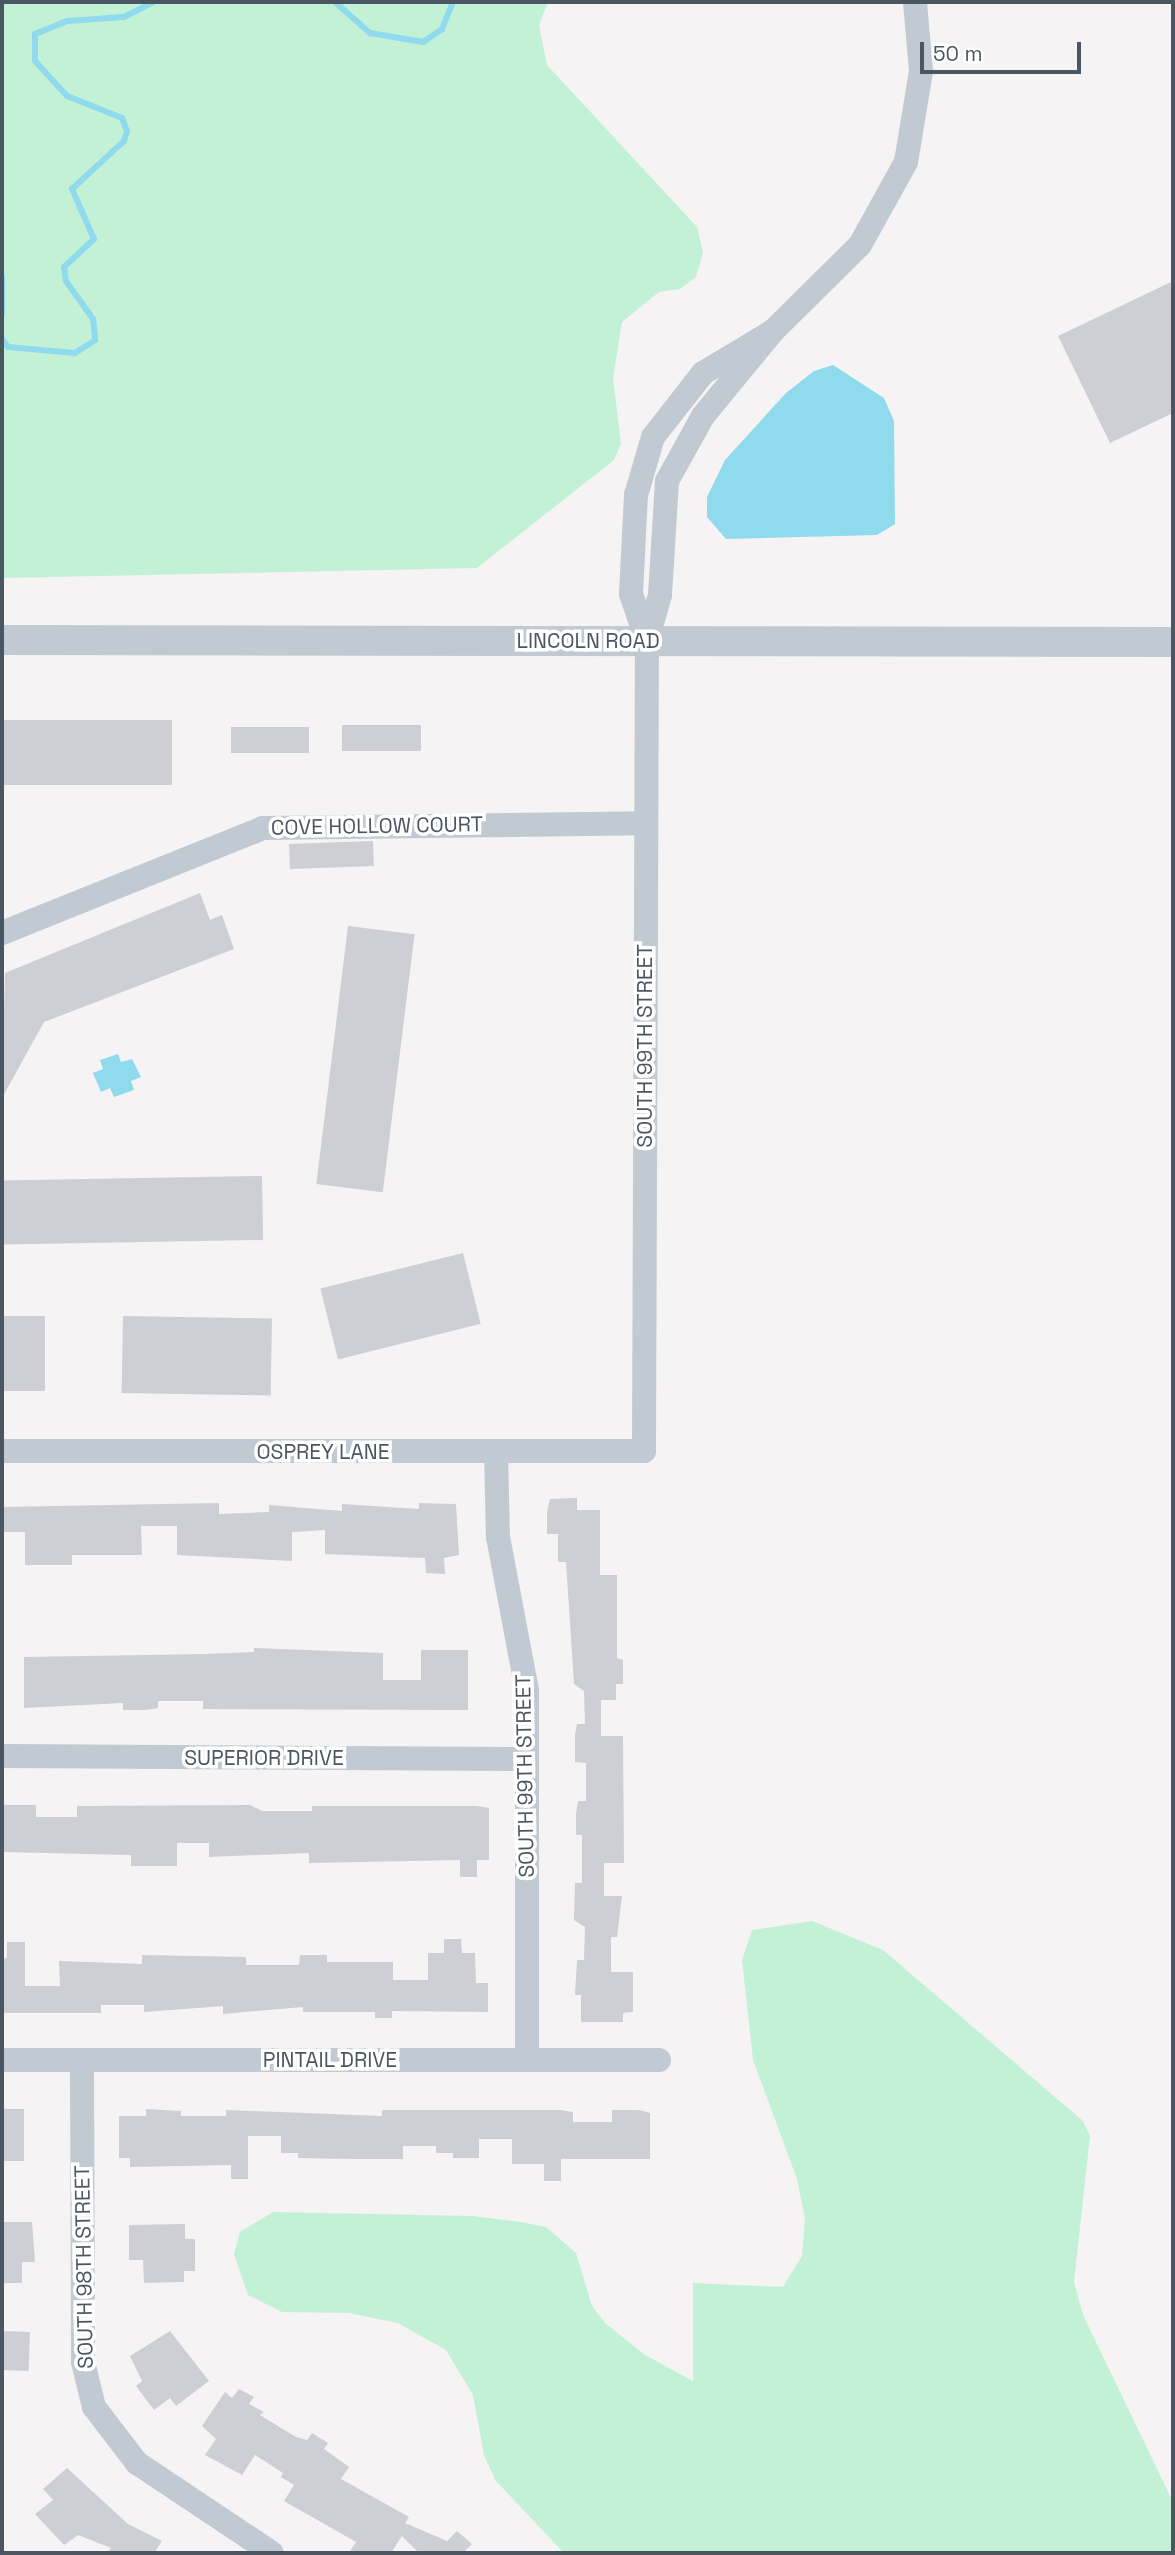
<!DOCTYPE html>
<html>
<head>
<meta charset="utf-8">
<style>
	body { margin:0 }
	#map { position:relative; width:1175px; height:2555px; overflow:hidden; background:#f5f3f3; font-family:"Space Grotesk",sans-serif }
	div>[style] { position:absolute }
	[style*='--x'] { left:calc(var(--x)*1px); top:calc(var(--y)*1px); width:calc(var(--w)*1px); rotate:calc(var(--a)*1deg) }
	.green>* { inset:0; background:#c3f1d5 }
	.water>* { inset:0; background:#90daee }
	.stream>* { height:6px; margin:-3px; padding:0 3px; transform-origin:3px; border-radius:3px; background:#90daee }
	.building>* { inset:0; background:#cdcfd5; transform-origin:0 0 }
	.minor>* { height:24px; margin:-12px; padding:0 12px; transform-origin:12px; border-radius:12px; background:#c1cad2 }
	.tertiary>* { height:30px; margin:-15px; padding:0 15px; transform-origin:15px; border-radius:15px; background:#c1cad2 }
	span { translate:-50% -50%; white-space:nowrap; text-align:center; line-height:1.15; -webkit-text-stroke:7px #fff; paint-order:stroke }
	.street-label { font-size:21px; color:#4a5661 }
	.frame { position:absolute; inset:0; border:4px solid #4a5661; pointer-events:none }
	.scale { position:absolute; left:920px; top:42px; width:161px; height:32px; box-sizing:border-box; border:4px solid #4a5661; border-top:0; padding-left:9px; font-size:21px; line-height:24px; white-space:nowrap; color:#4a5661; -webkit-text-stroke:5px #fff; paint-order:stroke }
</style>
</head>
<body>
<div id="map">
	<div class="green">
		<div style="clip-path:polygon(2px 2px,548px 2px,539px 25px,547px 65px,697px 227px,703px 253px,696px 277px,680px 289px,659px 292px,622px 322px,613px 378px,621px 444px,614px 460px,477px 568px,2px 578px)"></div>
		<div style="clip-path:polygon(812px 1921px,883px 1950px,1083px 2121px,1090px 2136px,1074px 2282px,1083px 2315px,1173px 2502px,1173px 2553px,564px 2553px,495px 2480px,484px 2455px,473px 2395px,446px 2350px,398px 2323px,349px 2313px,282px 2312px,248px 2295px,234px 2254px,240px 2232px,273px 2212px,473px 2216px,521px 2222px,546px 2227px,576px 2253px,592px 2306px,605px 2323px,645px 2355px,693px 2381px,693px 2283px,783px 2287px,802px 2256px,805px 2219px,797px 2179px,753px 2060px,742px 1960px,752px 1930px)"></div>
	</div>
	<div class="water">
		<div style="clip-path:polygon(833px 365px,884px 398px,894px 421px,895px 524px,877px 535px,726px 539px,707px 517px,707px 497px,725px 460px,786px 393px,814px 371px)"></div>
		<div style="clip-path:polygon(118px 1054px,121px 1062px,132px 1059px,141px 1077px,131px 1081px,134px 1090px,114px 1097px,110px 1088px,101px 1092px,93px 1073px,103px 1069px,100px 1060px)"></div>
	</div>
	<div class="stream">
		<div style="--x:335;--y:2;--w:47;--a:41.5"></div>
		<div style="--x:370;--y:33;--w:54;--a:9.6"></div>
		<div style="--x:423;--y:42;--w:23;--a:-34"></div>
		<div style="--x:442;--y:29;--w:29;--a:-68"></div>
		<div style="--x:2;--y:277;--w:37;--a:90"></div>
		<div style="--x:2;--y:339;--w:10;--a:53"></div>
		<div style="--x:8;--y:347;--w:67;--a:5.1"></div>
		<div style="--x:75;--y:353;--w:24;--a:-33"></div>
		<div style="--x:95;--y:340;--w:21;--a:-95"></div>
		<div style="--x:93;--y:319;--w:47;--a:-125.4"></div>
		<div style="--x:66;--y:281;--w:14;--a:-98"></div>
		<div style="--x:64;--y:267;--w:41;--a:-43"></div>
		<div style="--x:94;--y:239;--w:55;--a:-113.7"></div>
		<div style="--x:72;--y:189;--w:71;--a:-42.7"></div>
		<div style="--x:124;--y:141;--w:10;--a:-73"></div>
		<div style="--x:127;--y:131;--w:14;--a:-111"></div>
		<div style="--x:122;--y:118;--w:59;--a:-158.2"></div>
		<div style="--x:67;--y:96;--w:47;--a:-132.4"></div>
		<div style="--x:35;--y:61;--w:27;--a:-90"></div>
		<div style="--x:35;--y:34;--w:35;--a:-22"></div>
		<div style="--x:68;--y:21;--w:56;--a:-4.1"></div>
		<div style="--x:124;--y:17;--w:33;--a:-27"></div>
	</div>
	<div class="building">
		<div style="clip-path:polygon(1173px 281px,1173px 413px,1110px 443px,1058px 336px)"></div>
		<div style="left:172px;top:720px;width:65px;height:170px;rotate:90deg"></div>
		<div style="left:421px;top:725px;width:26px;height:79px;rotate:90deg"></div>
		<div style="left:231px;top:727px;width:78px;height:26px"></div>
		<div style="left:373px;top:841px;width:25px;height:84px;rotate:88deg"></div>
		<div style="clip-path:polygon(200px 893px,210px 920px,222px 915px,234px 949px,44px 1022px,2px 1098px,5px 973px)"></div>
		<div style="left:348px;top:926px;width:67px;height:260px;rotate:7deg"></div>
		<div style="left:262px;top:1176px;width:64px;height:260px;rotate:89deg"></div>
		<div style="left:463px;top:1253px;width:73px;height:147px;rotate:76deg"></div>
		<div style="left:2px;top:1316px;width:43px;height:75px"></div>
		<div style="left:123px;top:1316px;width:149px;height:77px;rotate:1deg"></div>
		<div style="clip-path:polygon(577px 1498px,577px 1510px,600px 1510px,600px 1575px,617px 1575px,617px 1658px,623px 1660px,623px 1684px,616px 1684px,616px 1700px,601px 1700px,601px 1736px,623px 1736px,624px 1863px,604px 1863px,604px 1896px,622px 1896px,617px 1937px,611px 1937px,611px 1972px,633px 1972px,633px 2012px,623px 2013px,623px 2022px,581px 2022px,581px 1995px,575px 1995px,577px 1960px,584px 1960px,585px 1927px,574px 1920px,575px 1883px,582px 1883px,582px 1835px,576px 1835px,576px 1814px,578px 1801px,586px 1801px,586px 1763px,575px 1762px,575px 1735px,577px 1724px,585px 1724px,584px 1691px,574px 1684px,566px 1562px,558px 1562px,558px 1534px,547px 1534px,547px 1512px,550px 1499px)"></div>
		<div style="clip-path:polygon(219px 1503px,219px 1514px,269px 1512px,269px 1505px,342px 1511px,342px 1504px,419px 1509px,419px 1503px,456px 1504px,459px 1555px,444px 1558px,445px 1574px,426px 1573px,425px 1558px,325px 1554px,325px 1530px,292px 1532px,292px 1561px,177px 1555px,177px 1526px,141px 1526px,142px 1555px,72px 1555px,72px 1565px,25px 1565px,25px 1532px,2px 1532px,2px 1507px)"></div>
		<div style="clip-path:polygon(254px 1648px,383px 1653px,383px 1680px,421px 1680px,421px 1650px,468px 1650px,468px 1710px,203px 1709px,203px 1701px,158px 1701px,158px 1708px,146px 1710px,123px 1710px,123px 1703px,24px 1708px,24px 1657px,207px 1654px,254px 1652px)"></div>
		<div style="clip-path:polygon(2px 1805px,36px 1805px,36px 1817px,77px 1817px,77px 1806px,250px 1805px,262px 1811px,312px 1811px,312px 1806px,477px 1806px,489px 1808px,489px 1860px,477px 1860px,477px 1877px,460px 1877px,460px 1860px,309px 1863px,309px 1853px,209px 1857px,209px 1843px,177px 1843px,177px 1866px,131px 1866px,131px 1855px,2px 1852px)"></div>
		<div style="clip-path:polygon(444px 1939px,461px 1939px,462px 1953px,475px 1953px,476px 1983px,488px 1983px,488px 2012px,392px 2011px,392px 2018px,375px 2018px,375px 2012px,303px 2012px,303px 2007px,223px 2014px,223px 2006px,144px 2012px,144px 2005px,101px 2005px,101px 2013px,2px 2013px,2px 1958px,7px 1958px,7px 1942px,25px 1942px,25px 1986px,60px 1986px,59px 1961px,142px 1964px,142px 1955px,246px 1957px,246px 1965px,299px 1965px,300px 1955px,327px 1955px,327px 1962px,393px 1962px,393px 1980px,428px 1980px,428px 1953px,444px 1953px)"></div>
		<div style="left:2px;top:2109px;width:22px;height:52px"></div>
		<div style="clip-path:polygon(146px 2109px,181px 2111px,181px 2116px,226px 2116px,226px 2110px,382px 2116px,382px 2110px,560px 2110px,573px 2112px,573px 2122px,612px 2122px,612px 2110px,639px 2110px,650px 2113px,650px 2159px,561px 2159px,561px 2181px,544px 2181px,544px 2164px,512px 2164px,512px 2139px,479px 2139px,479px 2158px,453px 2158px,453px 2153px,436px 2153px,436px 2146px,403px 2146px,403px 2159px,352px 2159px,298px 2158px,298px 2153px,281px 2153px,281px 2136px,248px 2136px,248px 2179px,231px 2179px,231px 2165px,130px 2167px,130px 2158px,119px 2158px,119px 2116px,146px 2116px)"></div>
		<div style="clip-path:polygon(2px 2222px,32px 2222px,35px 2262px,22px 2262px,22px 2283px,2px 2283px)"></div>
		<div style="clip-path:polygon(185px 2224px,185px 2239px,195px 2239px,195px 2271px,184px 2271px,184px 2282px,144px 2283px,143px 2260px,129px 2260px,129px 2225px)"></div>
		<div style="left:2px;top:2331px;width:28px;height:39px;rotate:2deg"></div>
		<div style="clip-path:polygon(170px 2331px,209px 2381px,176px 2406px,170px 2398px,154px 2410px,136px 2386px,142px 2381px,130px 2356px)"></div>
		<div style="clip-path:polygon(239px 2389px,254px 2397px,249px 2404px,264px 2412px,260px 2415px,296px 2437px,307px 2440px,312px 2433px,328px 2443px,324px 2449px,349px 2467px,341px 2479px,409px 2517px,405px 2523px,447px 2541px,457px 2531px,472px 2544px,463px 2553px,419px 2553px,402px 2536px,391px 2553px,349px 2553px,356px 2542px,284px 2501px,294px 2485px,281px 2477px,283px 2473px,255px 2455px,242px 2475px,205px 2455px,216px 2439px,202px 2426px,225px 2392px,232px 2398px)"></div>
		<div style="clip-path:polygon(67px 2468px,128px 2524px,162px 2541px,154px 2553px,107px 2553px,111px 2548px,78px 2535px,64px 2545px,35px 2514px,53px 2500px,43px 2489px)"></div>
	</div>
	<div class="minor">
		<div style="--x:773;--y:331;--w:122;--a:-44.7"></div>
		<div style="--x:860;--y:245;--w:95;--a:-61"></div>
		<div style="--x:906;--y:162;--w:92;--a:-80.6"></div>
		<div style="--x:921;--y:71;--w:69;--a:-95"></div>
		<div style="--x:2;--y:933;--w:281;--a:-21.9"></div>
		<div style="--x:263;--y:828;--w:382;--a:-0.7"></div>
		<div style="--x:2;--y:1451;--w:642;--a:0"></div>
		<div style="--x:644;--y:1451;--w:810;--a:-89.79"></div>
		<div style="--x:647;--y:641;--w:48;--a:-74.2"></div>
		<div style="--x:660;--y:595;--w:114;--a:-86.5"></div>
		<div style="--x:667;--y:481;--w:74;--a:-61"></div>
		<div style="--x:703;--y:416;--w:110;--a:-50.5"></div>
		<div style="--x:773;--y:331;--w:82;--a:149"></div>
		<div style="--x:703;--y:373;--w:81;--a:128"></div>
		<div style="--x:653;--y:437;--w:60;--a:106.3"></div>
		<div style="--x:636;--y:495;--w:99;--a:92.9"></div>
		<div style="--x:631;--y:594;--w:50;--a:71.2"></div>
		<div style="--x:496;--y:1452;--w:85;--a:88.7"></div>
		<div style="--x:498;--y:1537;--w:157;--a:79.3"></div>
		<div style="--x:527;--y:1691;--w:369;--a:90"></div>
		<div style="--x:2;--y:1756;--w:525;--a:0.33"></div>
		<div style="--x:2;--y:2060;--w:657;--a:0"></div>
		<div style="--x:82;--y:2060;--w:302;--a:89.8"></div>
		<div style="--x:83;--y:2362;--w:46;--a:76.3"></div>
		<div style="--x:94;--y:2407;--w:71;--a:52.5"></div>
		<div style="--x:137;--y:2463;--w:162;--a:33.7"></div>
	</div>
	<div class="tertiary">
		<div style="--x:2;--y:640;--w:1171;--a:0.1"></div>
	</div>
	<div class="street-label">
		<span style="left:588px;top:641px">LINCOLN ROAD</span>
		<span style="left:377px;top:826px;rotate:-1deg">COVE HOLLOW COURT</span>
		<span style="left:645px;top:1046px;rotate:-90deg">SOUTH 99TH STREET</span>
		<span style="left:323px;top:1452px">OSPREY LANE</span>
		<span style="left:264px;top:1758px">SUPERIOR DRIVE</span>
		<span style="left:525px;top:1776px;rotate:-91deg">SOUTH 99TH STREET</span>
		<span style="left:330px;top:2060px">PINTAIL DRIVE</span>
		<span style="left:84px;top:2267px;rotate:-91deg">SOUTH 98TH STREET</span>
	</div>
	<div class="frame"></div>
	<div class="scale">50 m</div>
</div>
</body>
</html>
